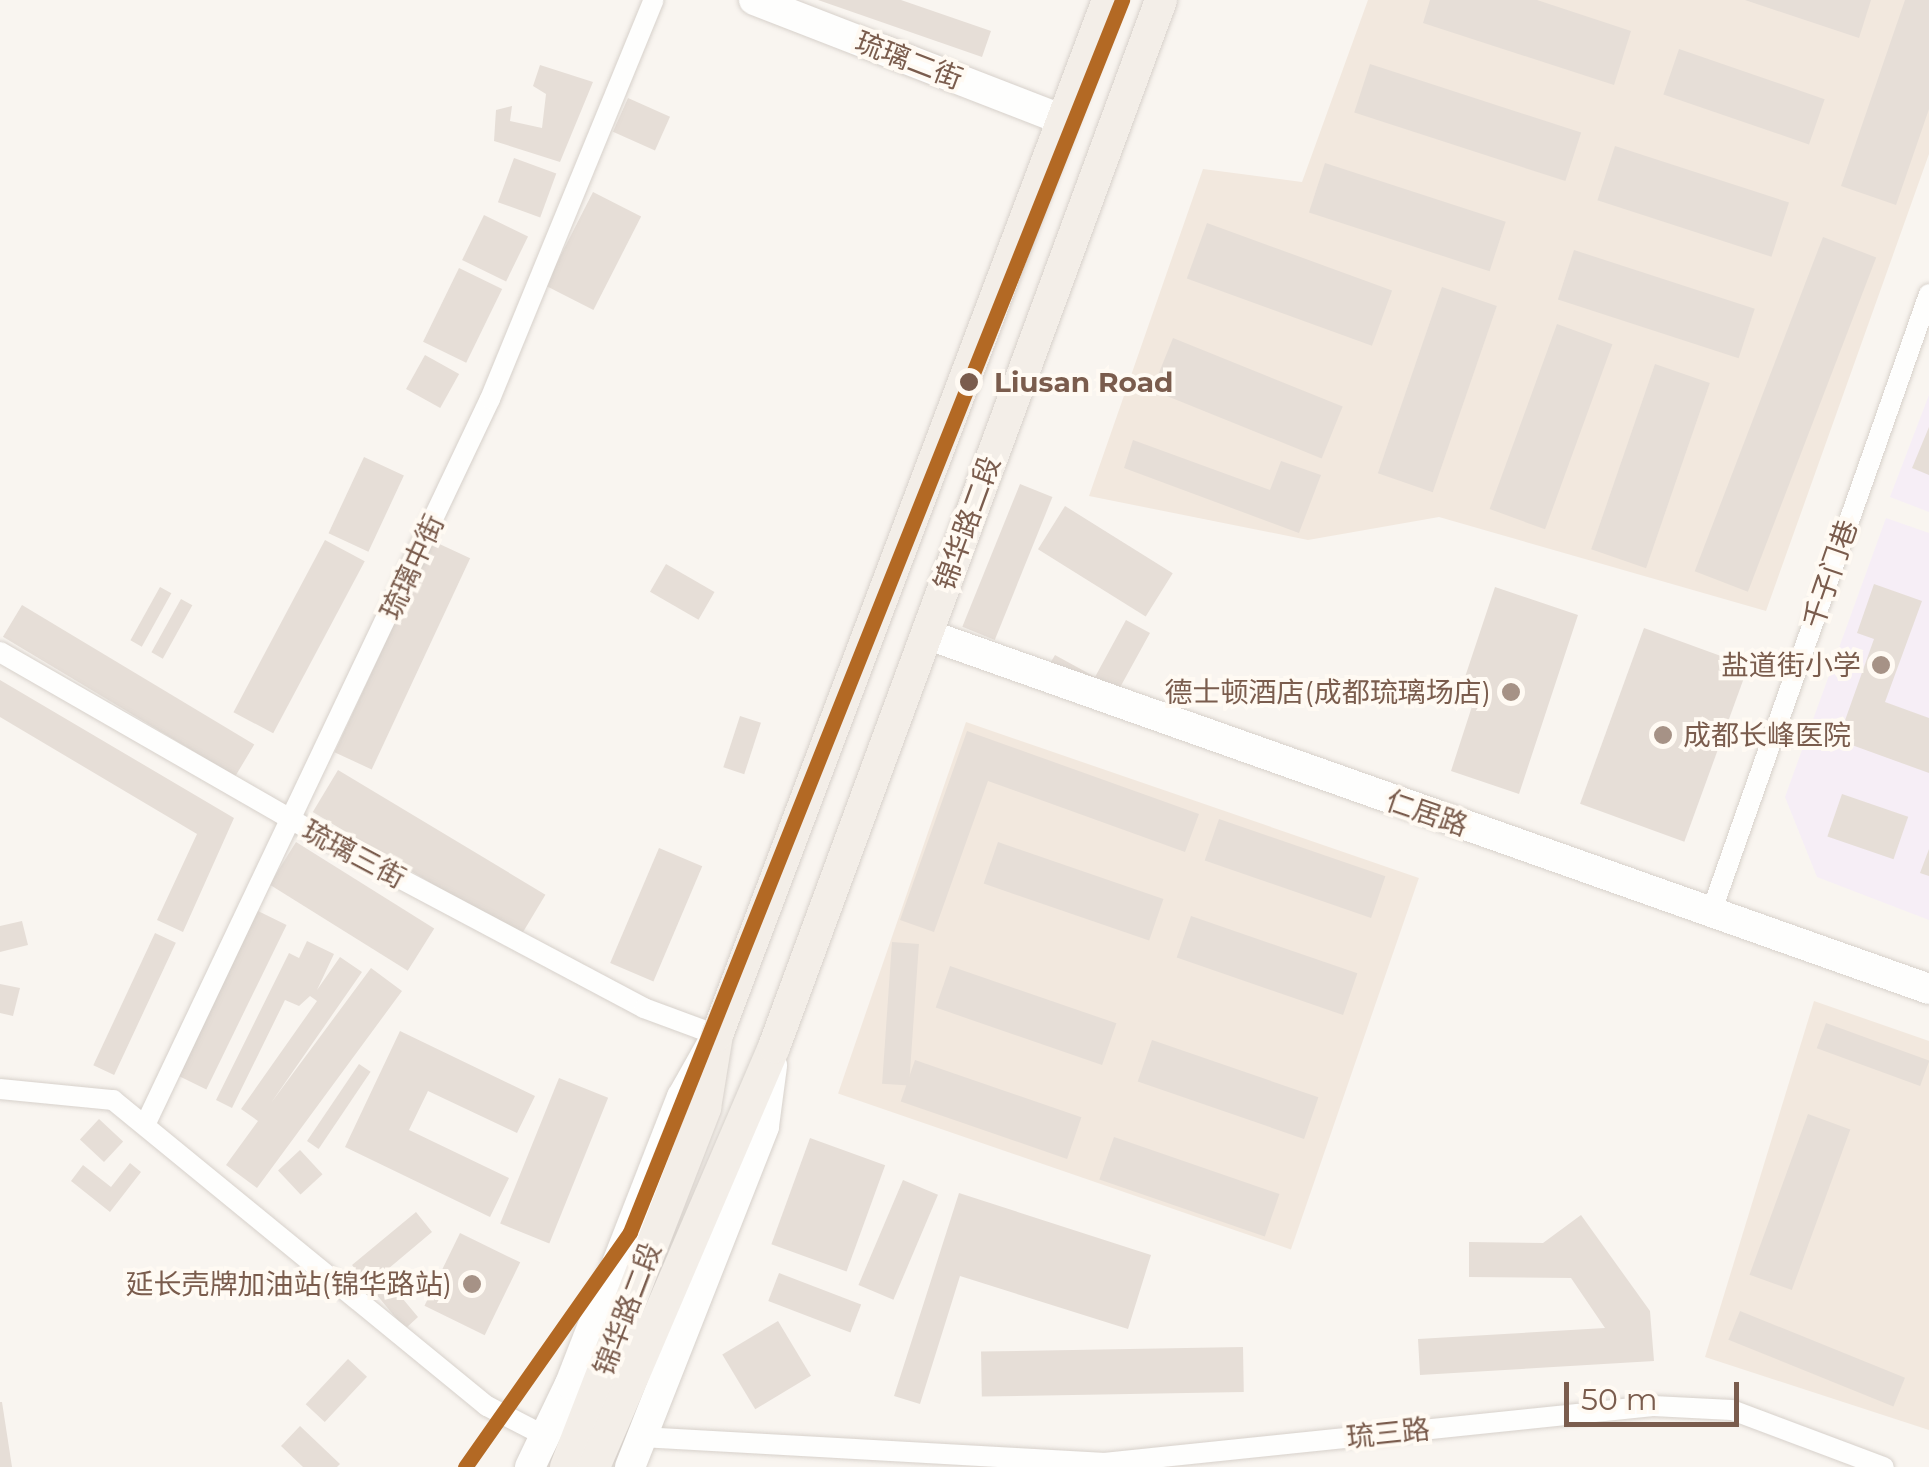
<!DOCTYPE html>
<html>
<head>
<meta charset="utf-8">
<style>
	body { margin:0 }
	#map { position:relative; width:1929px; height:1467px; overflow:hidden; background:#f9f5f0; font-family:Montserrat,"Noto Sans SC",sans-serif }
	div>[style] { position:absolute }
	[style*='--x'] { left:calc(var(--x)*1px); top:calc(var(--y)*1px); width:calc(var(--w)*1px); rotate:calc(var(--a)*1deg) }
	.residential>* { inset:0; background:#f2e8de; transform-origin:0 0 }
	.education>* { inset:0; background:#f6eef6 }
	.building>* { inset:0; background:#e6ded7; transform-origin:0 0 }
	.roads { filter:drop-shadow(0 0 2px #d7d1cb) drop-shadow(0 0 2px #d7d1cb) }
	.street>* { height:20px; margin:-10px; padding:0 10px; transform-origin:10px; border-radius:10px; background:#fefefd }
	.secondary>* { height:30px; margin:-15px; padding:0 15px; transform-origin:15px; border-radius:15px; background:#fefefd }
	.primary>* { height:32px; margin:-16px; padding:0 16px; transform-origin:16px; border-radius:16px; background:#f3eee8 }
	.metro-1>* { height:15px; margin:-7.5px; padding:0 7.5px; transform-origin:7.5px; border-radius:7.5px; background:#b36924 }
	.dots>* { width:28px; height:28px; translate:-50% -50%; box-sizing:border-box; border:5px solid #fffaf3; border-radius:50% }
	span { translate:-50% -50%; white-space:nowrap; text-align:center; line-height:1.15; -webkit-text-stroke:8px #fffaf3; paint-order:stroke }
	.street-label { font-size:28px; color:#7a5c4d }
	.stop-label { font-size:28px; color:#7a5c4d; font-weight:700 }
	.left { translate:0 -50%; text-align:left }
	.poi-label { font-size:28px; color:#7a5c4d }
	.right { translate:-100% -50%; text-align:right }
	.scale { position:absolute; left:1564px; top:1382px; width:175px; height:45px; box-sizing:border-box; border:5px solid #7a5c4d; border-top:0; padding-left:12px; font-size:30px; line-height:35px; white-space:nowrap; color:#7a5c4d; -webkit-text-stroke:8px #fffaf3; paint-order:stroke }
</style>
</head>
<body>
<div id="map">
	<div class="residential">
		<div style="clip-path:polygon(1368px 0,1929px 0,1929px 154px,1766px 611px,1439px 517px,1308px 540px,1089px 496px,1203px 169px,1302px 182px)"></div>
		<div style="left:966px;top:722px;width:479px;height:393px;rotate:19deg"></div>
		<div style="clip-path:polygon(1814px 1001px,1929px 1041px,1929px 1430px,1705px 1357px)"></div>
	</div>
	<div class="education">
		<div style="clip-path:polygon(1929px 395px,1929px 512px,1890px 497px)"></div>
		<div style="clip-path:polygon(1886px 518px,1929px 533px,1929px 920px,1817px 877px,1785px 797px)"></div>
	</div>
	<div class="building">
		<div style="clip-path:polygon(818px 0,901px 0,991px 31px,982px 57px)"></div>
		<div style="clip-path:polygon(1430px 0,1537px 0,1631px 31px,1614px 85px,1423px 23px)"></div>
		<div style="clip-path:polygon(1745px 0,1871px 0,1859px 38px)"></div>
		<div style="clip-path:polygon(1905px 0,1929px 0,1929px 109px,1896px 205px,1841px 186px)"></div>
		<div style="left:1679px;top:49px;width:154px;height:48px;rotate:19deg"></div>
		<div style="left:1370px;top:64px;width:222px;height:51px;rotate:18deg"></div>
		<div style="clip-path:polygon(540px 65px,593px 82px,560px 162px,494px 141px,496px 110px,512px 106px,510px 121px,542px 128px,546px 94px,533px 86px)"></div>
		<div style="left:628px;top:98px;width:46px;height:37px;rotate:24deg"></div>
		<div style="left:1615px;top:146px;width:183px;height:57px;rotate:18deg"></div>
		<div style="left:514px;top:158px;width:45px;height:47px;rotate:20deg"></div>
		<div style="left:1325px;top:163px;width:190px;height:52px;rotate:18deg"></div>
		<div style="left:593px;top:192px;width:54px;height:105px;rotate:27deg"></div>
		<div style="left:484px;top:215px;width:49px;height:50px;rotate:26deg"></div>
		<div style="left:1207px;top:223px;width:197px;height:59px;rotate:20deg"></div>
		<div style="left:1823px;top:237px;width:57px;height:358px;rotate:21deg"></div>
		<div style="left:1574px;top:250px;width:190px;height:52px;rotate:18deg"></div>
		<div style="left:459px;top:268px;width:48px;height:82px;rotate:26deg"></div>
		<div style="left:1442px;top:287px;width:58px;height:197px;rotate:19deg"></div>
		<div style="left:1557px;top:324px;width:59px;height:197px;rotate:20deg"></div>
		<div style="left:1173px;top:338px;width:183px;height:56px;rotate:22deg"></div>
		<div style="left:425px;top:355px;width:39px;height:39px;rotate:29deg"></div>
		<div style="left:1655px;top:364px;width:58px;height:196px;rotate:19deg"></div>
		<div style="clip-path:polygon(1929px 427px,1929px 475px,1912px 468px)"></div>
		<div style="clip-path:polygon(1133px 440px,1270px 490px,1281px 461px,1321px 475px,1299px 533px,1124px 468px)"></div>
		<div style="left:364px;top:457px;width:44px;height:84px;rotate:25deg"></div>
		<div style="left:1020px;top:484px;width:35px;height:154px;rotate:22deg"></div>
		<div style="left:1065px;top:506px;width:127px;height:51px;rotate:32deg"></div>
		<div style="left:325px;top:540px;width:45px;height:195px;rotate:28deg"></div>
		<div style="left:433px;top:541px;width:41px;height:233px;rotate:25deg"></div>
		<div style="left:666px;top:564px;width:56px;height:32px;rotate:30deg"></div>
		<div style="clip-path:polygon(1874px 584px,1922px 601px,1885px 702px,1929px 718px,1929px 773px,1838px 740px,1874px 639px,1857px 633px)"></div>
		<div style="left:160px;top:587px;width:13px;height:61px;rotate:29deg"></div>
		<div style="clip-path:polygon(1495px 587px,1578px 615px,1519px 794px,1451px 771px,1476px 694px,1461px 689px)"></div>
		<div style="left:181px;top:599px;width:13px;height:61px;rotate:29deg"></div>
		<div style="left:22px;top:605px;width:271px;height:37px;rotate:31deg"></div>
		<div style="clip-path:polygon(1126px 620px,1150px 633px,1112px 702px,1048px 667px,1055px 655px,1095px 677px)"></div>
		<div style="left:1644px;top:628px;width:111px;height:187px;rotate:20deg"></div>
		<div style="clip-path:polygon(0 680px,234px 818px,183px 932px,157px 920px,197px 834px,0 717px)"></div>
		<div style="left:740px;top:716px;width:22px;height:54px;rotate:18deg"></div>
		<div style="clip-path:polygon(967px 731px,1199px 814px,1185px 852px,988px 781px,934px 932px,900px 920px)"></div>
		<div style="left:338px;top:770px;width:242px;height:49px;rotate:31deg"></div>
		<div style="left:1842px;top:794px;width:70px;height:45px;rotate:19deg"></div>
		<div style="left:1219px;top:819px;width:176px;height:44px;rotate:19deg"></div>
		<div style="left:296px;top:842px;width:163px;height:50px;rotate:32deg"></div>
		<div style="left:998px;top:842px;width:175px;height:44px;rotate:19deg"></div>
		<div style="left:659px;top:848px;width:47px;height:125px;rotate:23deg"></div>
		<div style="clip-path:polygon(1929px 849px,1929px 876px,1920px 873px)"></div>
		<div style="left:256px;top:910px;width:34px;height:183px;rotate:26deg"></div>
		<div style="left:1191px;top:916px;width:176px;height:44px;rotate:19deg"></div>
		<div style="clip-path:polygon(22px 921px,28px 945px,0 952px,0 926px)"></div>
		<div style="left:155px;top:933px;width:23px;height:146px;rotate:25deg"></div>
		<div style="clip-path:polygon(307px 941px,334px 954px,317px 990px,340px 957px,362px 972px,271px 1103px,371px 968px,402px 991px,257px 1188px,226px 1165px,258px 1121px,241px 1109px,317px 1001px,310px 996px,299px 1006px,285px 1000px,232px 1108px,216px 1100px,289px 953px,299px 958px)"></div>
		<div style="left:892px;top:942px;width:27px;height:142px;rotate:4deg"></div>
		<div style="left:950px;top:966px;width:176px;height:44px;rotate:19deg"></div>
		<div style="clip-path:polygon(0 984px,20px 988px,13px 1016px,0 1013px)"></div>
		<div style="left:1826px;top:1023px;width:110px;height:27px;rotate:20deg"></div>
		<div style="clip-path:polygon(400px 1031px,535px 1096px,517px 1133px,428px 1091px,409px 1130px,509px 1178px,490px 1217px,345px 1147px)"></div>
		<div style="left:1152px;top:1040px;width:176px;height:44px;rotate:19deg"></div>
		<div style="left:915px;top:1060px;width:176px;height:44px;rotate:19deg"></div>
		<div style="left:359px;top:1064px;width:14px;height:93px;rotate:34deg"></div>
		<div style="left:559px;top:1078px;width:53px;height:157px;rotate:22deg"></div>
		<div style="left:1808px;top:1114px;width:45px;height:171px;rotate:20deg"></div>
		<div style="left:99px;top:1119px;width:33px;height:28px;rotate:43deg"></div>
		<div style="left:1114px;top:1137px;width:175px;height:45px;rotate:19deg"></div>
		<div style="left:810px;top:1138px;width:80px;height:113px;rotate:20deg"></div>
		<div style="left:300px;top:1150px;width:33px;height:30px;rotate:47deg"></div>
		<div style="clip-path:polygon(130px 1163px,141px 1172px,110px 1212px,71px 1181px,83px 1165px,111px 1187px)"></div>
		<div style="left:903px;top:1180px;width:38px;height:114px;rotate:23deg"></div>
		<div style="clip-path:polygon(959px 1193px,1151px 1255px,1128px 1329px,960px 1276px,920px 1404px,894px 1396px)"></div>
		<div style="clip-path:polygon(416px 1212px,432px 1232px,382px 1274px,418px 1317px,405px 1329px,352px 1265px)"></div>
		<div style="clip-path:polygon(1581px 1215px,1650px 1311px,1654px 1361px,1420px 1375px,1418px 1339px,1605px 1328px,1571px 1278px,1469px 1277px,1469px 1242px,1543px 1243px)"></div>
		<div style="left:460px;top:1233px;width:67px;height:81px;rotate:26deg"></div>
		<div style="left:779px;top:1273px;width:88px;height:30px;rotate:21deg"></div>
		<div style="left:1740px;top:1311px;width:178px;height:31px;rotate:22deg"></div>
		<div style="left:778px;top:1321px;width:64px;height:65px;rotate:59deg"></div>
		<div style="left:1243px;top:1347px;width:45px;height:262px;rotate:89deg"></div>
		<div style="left:348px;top:1359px;width:26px;height:62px;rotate:43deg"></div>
		<div style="clip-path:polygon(0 1402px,2px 1402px,12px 1467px,0 1467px)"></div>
		<div style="clip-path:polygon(300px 1426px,340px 1464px,337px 1467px,303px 1467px,281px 1446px)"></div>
	</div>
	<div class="roads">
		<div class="street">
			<div style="--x:0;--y:652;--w:359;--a:29.9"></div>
			<div style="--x:311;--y:831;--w:377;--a:28"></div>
			<div style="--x:644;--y:1008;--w:78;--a:20.3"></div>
			<div style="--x:1712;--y:910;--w:653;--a:-70.59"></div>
			<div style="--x:0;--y:1089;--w:114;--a:5.6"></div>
			<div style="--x:113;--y:1100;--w:483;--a:39.3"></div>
			<div style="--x:487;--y:1406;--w:65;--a:27.3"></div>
			<div style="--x:146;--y:1123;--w:802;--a:-64.59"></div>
			<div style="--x:490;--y:399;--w:431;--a:-67.7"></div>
			<div style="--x:642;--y:1437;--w:463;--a:3.2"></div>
			<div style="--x:1104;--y:1463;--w:552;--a:-5.93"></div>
			<div style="--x:1653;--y:1406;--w:79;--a:2.9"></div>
			<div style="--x:1732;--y:1410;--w:162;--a:20.6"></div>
		</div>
		<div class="secondary">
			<div style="--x:754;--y:0;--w:332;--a:21.2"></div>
			<div style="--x:926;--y:634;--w:1064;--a:19.49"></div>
			<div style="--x:530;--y:1467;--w:92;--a:-64.3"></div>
			<div style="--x:570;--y:1384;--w:308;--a:-68.7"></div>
			<div style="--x:682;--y:1097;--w:63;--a:-60.6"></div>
			<div style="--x:630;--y:1467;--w:366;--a:-68.5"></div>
			<div style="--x:764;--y:1126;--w:61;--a:-82.4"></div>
		</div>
		<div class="primary">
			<div style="--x:566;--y:1467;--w:385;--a:-68.8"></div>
			<div style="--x:705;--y:1108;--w:74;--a:-80.7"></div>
			<div style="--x:717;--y:1035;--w:1106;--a:-69.3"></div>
			<div style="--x:594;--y:1467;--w:457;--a:-66.8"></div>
			<div style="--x:774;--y:1047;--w:1116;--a:-69.71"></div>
		</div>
	</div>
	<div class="metro-1">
		<div style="--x:465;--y:1467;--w:287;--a:-54.9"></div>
		<div style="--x:630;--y:1232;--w:1327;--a:-68.23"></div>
	</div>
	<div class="dots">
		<div style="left:969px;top:382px;background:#7a5c4d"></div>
		<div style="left:1881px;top:665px;background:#a69286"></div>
		<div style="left:1511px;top:692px;background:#a69286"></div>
		<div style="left:1663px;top:735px;background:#a69286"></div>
		<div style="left:472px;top:1284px;background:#a69286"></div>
	</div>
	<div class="street-label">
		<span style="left:909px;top:60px;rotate:21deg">琉璃二街</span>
		<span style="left:967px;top:523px;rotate:-70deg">锦华路二段</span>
		<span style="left:412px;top:567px;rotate:-65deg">琉璃中街</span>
		<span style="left:1830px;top:574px;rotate:-71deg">千子门巷</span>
		<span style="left:1427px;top:813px;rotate:19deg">仁居路</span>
		<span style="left:354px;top:854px;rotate:28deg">琉璃三街</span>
		<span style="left:627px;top:1309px;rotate:-69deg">锦华路二段</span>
		<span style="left:1388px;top:1433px;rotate:-6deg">琉三路</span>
	</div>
	<div class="stop-label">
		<span class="left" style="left:994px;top:382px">Liusan Road</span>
	</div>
	<div class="poi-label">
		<span class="right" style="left:1861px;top:665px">盐道街小学</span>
		<span class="right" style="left:1491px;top:692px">德士顿酒店(成都琉璃场店)</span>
		<span class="left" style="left:1683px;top:735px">成都长峰医院</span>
		<span class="right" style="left:452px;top:1284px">延长壳牌加油站(锦华路站)</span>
	</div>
	<div class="scale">50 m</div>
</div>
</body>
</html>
